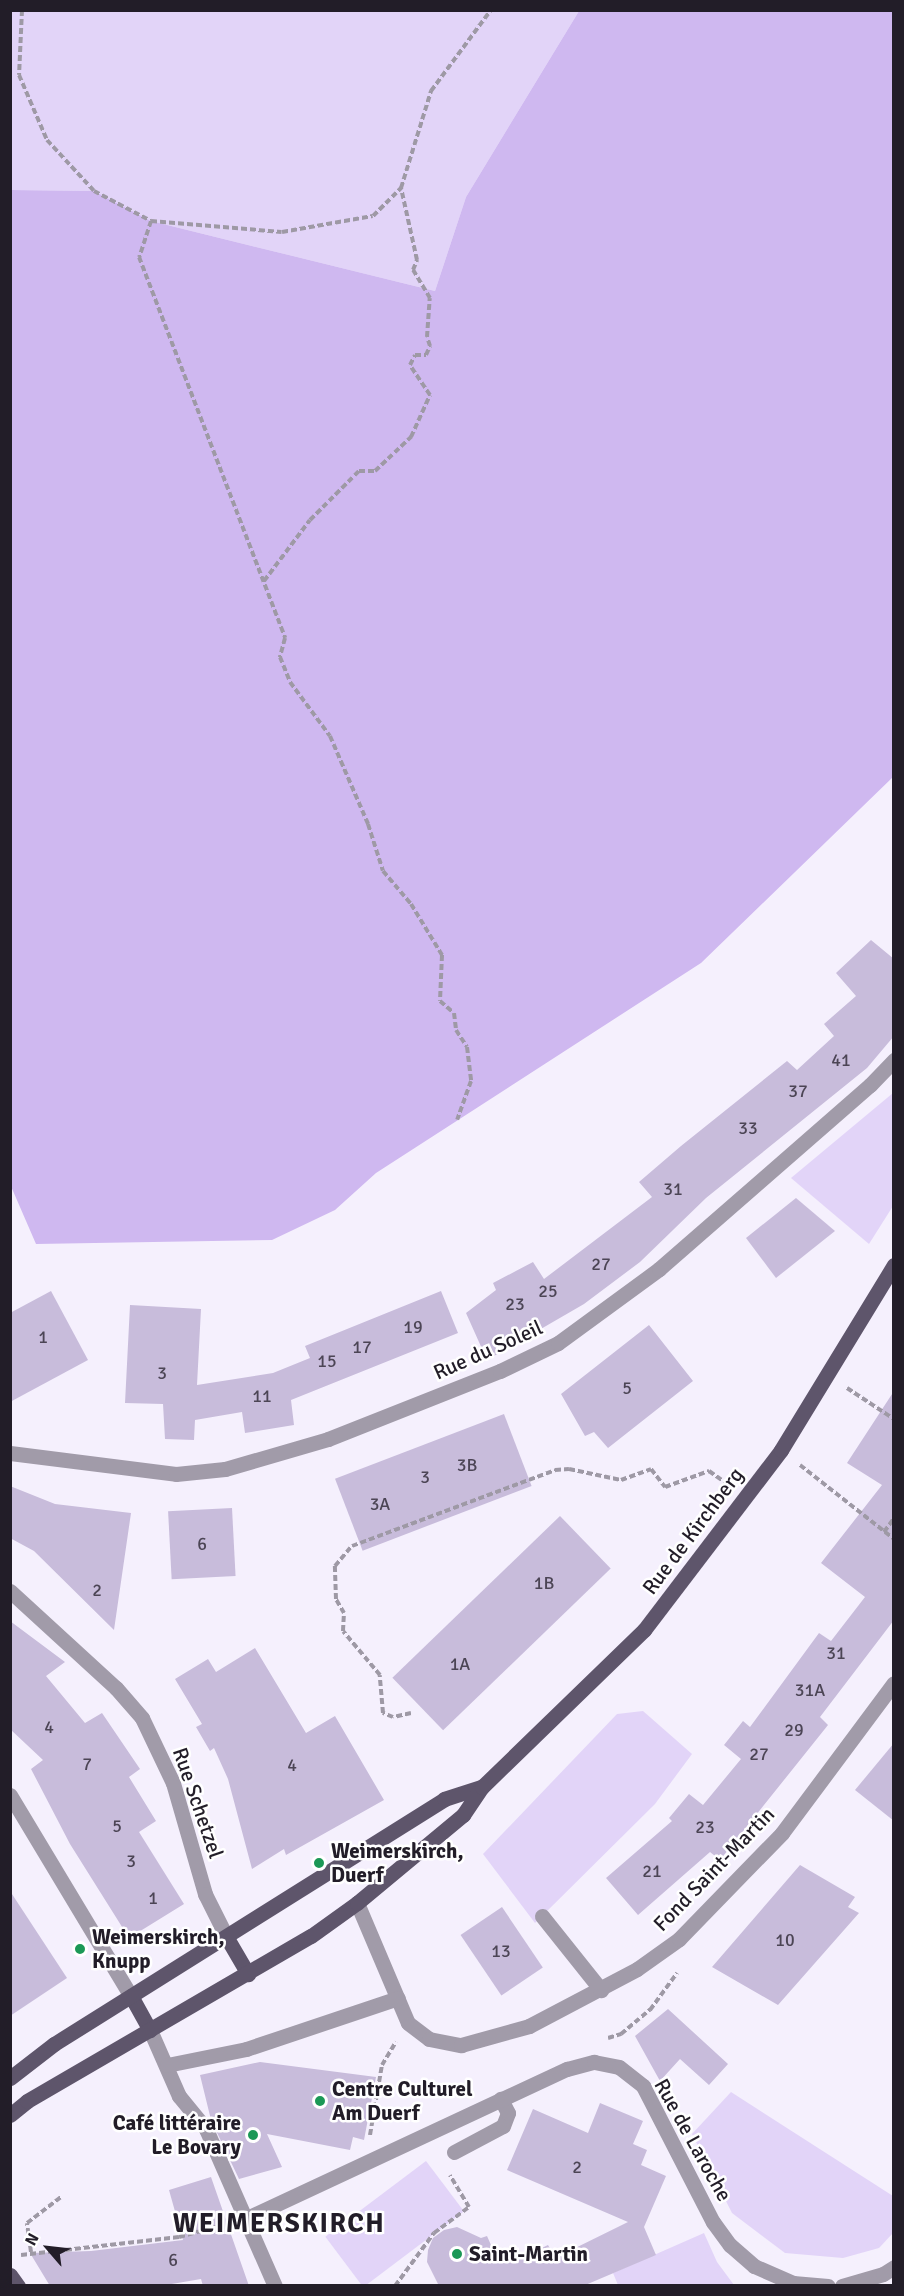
<!DOCTYPE html>
<html>
<head>
<meta charset="utf-8">
<style>
	body { margin:0 }
	#map { position:relative; width:904px; height:2296px; overflow:hidden; background:#f5f0fd; font-family:Signika,sans-serif }
	div>[style] { position:absolute }
	[style*='--x'] { left:calc(var(--x)*1px); top:calc(var(--y)*1px); width:calc(var(--w)*1px); rotate:calc(var(--a)*1deg) }
	.green>* { inset:0; background:#e2d4f8; transform-origin:0 0 }
	.forest>* { inset:0; background:#cfb8f0 }
	.building>* { inset:0; background:#c8bcdb; transform-origin:0 0 }
	.path>* { height:4px; margin-top:-2px; transform-origin:0; background:repeating-linear-gradient(90deg,#9e99a5 0 6px,transparent 0 9px) }
	.minor>* { height:15px; margin:-7.5px; padding:0 7.5px; transform-origin:7.5px; border-radius:7.5px; background:#a19ba9 }
	.major>* { height:15px; margin:-7.5px; padding:0 7.5px; transform-origin:7.5px; border-radius:7.5px; background:#5e556b }
	.dots>* { width:16px; height:16px; translate:-50% -50%; box-sizing:border-box; border:3px solid #fff; border-radius:50% }
	span { translate:-50% -50%; white-space:nowrap; text-align:center; line-height:1.15; -webkit-text-stroke:5px #fff; paint-order:stroke }
	.number-label { font-size:18px; color:#4c4555 }
	.number-label span { -webkit-text-stroke-width:0 }
	.street-label { font-size:21px; color:#221d28 }
	.poi-label { font-size:21px; color:#221d28; font-weight:700 }
	.left { translate:0 -50%; text-align:left }
	.right { translate:-100% -50%; text-align:right }
	.district-label { font-size:27px; color:#221d28; font-weight:700; letter-spacing:1.5px }
	.frame { position:absolute; inset:0; border:12px solid #221d28; pointer-events:none }
	.north { position:absolute; left:18px; top:2218px; width:60px; height:60px; -webkit-text-stroke:4px #fff; paint-order:stroke; rotate:298deg; font-size:16px; font-weight:700; line-height:24px; text-align:center; color:#221d28 }
	.north::after { content:''; display:block; margin:auto; width:21px; height:27px; background:#221d28; clip-path:polygon(50% 0,100% 100%,50% 72%,0 100%) }
</style>
</head>
<body>
<div id="map">
	<div class="green">
		<div style="clip-path:polygon(11px 11px,579px 11px,466px 197px,435px 291px,151px 221px,94px 191px,11px 190px)"></div>
		<div style="clip-path:polygon(893px 1093px,893px 1206px,869px 1244px,791px 1178px)"></div>
		<div style="clip-path:polygon(643px 1711px,692px 1754px,655px 1804px,535px 1923px,483px 1854px,617px 1714px)"></div>
		<div style="clip-path:polygon(731px 2092px,893px 2196px,893px 2233px,879px 2248px,843px 2258px,785px 2253px,732px 2213px,692px 2134px)"></div>
		<div style="left:426px;top:2161px;width:63px;height:126px;rotate:53deg"></div>
		<div style="clip-path:polygon(704px 2233px,717px 2262px,734px 2285px,618px 2285px,613px 2273px)"></div>
	</div>
	<div class="forest">
		<div style="clip-path:polygon(579px 11px,893px 11px,893px 777px,701px 963px,376px 1173px,335px 1210px,272px 1240px,36px 1244px,10px 1184px,11px 190px,94px 191px,151px 221px,435px 291px,466px 197px)"></div>
	</div>
	<div class="building">
		<div style="clip-path:polygon(871px 940px,894px 959px,894px 1036px,867px 1068px,706px 1198px,640px 1262px,584px 1304px,487px 1360px,466px 1313px,496px 1290px,493px 1283px,533px 1262px,544px 1279px,652px 1197px,639px 1182px,681px 1146px,787px 1061px,797px 1070px,834px 1036px,824px 1024px,856px 996px,836px 973px)"></div>
		<div style="clip-path:polygon(796px 1198px,835px 1231px,776px 1278px,746px 1238px)"></div>
		<div style="clip-path:polygon(51px 1291px,88px 1360px,10px 1402px,10px 1313px)"></div>
		<div style="clip-path:polygon(441px 1291px,458px 1333px,291px 1400px,294px 1425px,245px 1433px,242px 1412px,195px 1420px,194px 1440px,165px 1439px,163px 1404px,125px 1403px,130px 1305px,201px 1309px,197px 1385px,273px 1373px,310px 1358px,305px 1346px)"></div>
		<div style="clip-path:polygon(649px 1325px,693px 1381px,608px 1448px,594px 1432px,585px 1436px,561px 1394px)"></div>
		<div style="clip-path:polygon(894px 1391px,894px 1620px,820px 1717px,828px 1725px,720px 1860px,710px 1852px,638px 1915px,606px 1878px,672px 1821px,669px 1818px,689px 1794px,703px 1805px,741px 1759px,724px 1745px,743px 1721px,750px 1727px,819px 1633px,831px 1641px,865px 1597px,821px 1563px,882px 1485px,847px 1463px)"></div>
		<div style="left:504px;top:1414px;width:77px;height:181px;rotate:69deg"></div>
		<div style="clip-path:polygon(10px 1486px,55px 1504px,131px 1513px,114px 1630px,34px 1551px,10px 1538px)"></div>
		<div style="left:232px;top:1508px;width:68px;height:64px;rotate:87deg"></div>
		<div style="left:560px;top:1516px;width:73px;height:233px;rotate:46deg"></div>
		<div style="clip-path:polygon(10px 1621px,65px 1662px,46px 1676px,85px 1723px,102px 1713px,140px 1769px,129px 1777px,156px 1821px,139px 1832px,184px 1904px,129px 1938px,70px 1844px,31px 1769px,43px 1760px,10px 1729px)"></div>
		<div style="clip-path:polygon(255px 1648px,306px 1733px,335px 1716px,384px 1800px,286px 1855px,284px 1849px,252px 1869px,228px 1779px,214px 1748px,210px 1751px,196px 1727px,202px 1724px,175px 1679px,208px 1659px,216px 1672px)"></div>
		<div style="clip-path:polygon(894px 1743px,894px 1821px,855px 1790px)"></div>
		<div style="clip-path:polygon(800px 1865px,855px 1897px,848px 1907px,859px 1913px,778px 2005px,712px 1967px)"></div>
		<div style="clip-path:polygon(10px 1891px,67px 1978px,10px 2016px)"></div>
		<div style="left:502px;top:1907px;width:73px;height:50px;rotate:56deg"></div>
		<div style="clip-path:polygon(668px 2009px,728px 2064px,709px 2085px,680px 2059px,660px 2081px,635px 2036px)"></div>
		<div style="clip-path:polygon(260px 2062px,376px 2077px,364px 2140px,353px 2137px,350px 2150px,267px 2134px,282px 2167px,239px 2179px,211px 2120px,200px 2075px)"></div>
		<div style="clip-path:polygon(600px 2103px,643px 2121px,633px 2144px,647px 2150px,641px 2165px,666px 2176px,644px 2227px,656px 2255px,583px 2286px,439px 2286px,427px 2262px,428px 2250px,433px 2238px,444px 2230px,457px 2227px,481px 2238px,487px 2236px,495px 2254px,514px 2245px,521px 2258px,548px 2245px,555px 2258px,628px 2222px,507px 2170px,533px 2109px,588px 2133px)"></div>
		<div style="clip-path:polygon(211px 2177px,249px 2286px,203px 2286px,201px 2279px,160px 2286px,50px 2286px,30px 2253px,91px 2251px,183px 2240px,169px 2190px)"></div>
	</div>
	<div class="path">
		<div style="--x:22;--y:10;--w:65;--a:92.6"></div>
		<div style="--x:19;--y:75;--w:71;--a:66.7"></div>
		<div style="--x:47;--y:140;--w:69;--a:47.3"></div>
		<div style="--x:94;--y:191;--w:64;--a:27.8"></div>
		<div style="--x:151;--y:221;--w:131;--a:4.8"></div>
		<div style="--x:282;--y:232;--w:92;--a:-10"></div>
		<div style="--x:373;--y:216;--w:40;--a:-45"></div>
		<div style="--x:151;--y:221;--w:38;--a:108"></div>
		<div style="--x:139;--y:257;--w:408;--a:69"></div>
		<div style="--x:285;--y:638;--w:20;--a:105"></div>
		<div style="--x:280;--y:657;--w:27;--a:68"></div>
		<div style="--x:290;--y:682;--w:67;--a:53.5"></div>
		<div style="--x:330;--y:736;--w:96;--a:66.6"></div>
		<div style="--x:368;--y:824;--w:49;--a:72.3"></div>
		<div style="--x:383;--y:871;--w:43;--a:49.7"></div>
		<div style="--x:411;--y:904;--w:60;--a:58.7"></div>
		<div style="--x:442;--y:955;--w:46;--a:92.5"></div>
		<div style="--x:440;--y:1001;--w:18;--a:41"></div>
		<div style="--x:454;--y:1013;--w:17;--a:83"></div>
		<div style="--x:456;--y:1030;--w:20;--a:57"></div>
		<div style="--x:467;--y:1047;--w:34;--a:83"></div>
		<div style="--x:471;--y:1081;--w:41;--a:109.7"></div>
		<div style="--x:264;--y:581;--w:76;--a:-53"></div>
		<div style="--x:310;--y:520;--w:69;--a:-45"></div>
		<div style="--x:359;--y:471;--w:16;--a:0"></div>
		<div style="--x:375;--y:471;--w:50;--a:-43.4"></div>
		<div style="--x:411;--y:437;--w:46;--a:-65.7"></div>
		<div style="--x:430;--y:395;--w:36;--a:-124"></div>
		<div style="--x:410;--y:365;--w:11;--a:-63"></div>
		<div style="--x:415;--y:355;--w:11;--a:0"></div>
		<div style="--x:426;--y:355;--w:10;--a:-66"></div>
		<div style="--x:430;--y:346;--w:9;--a:-108"></div>
		<div style="--x:427;--y:337;--w:39;--a:-86"></div>
		<div style="--x:430;--y:298;--w:33;--a:-121"></div>
		<div style="--x:413;--y:270;--w:11;--a:-68"></div>
		<div style="--x:417;--y:260;--w:74;--a:-102.5"></div>
		<div style="--x:401;--y:188;--w:102;--a:-72.8"></div>
		<div style="--x:431;--y:91;--w:101;--a:-53.5"></div>
		<div style="--x:847;--y:1388;--w:56;--a:33.4"></div>
		<div style="--x:800;--y:1465;--w:120;--a:38.2"></div>
		<div style="--x:884;--y:1532;--w:17;--a:-54"></div>
		<div style="--x:411;--y:1713;--w:18;--a:167"></div>
		<div style="--x:393;--y:1717;--w:11;--a:-158"></div>
		<div style="--x:383;--y:1713;--w:38;--a:-95"></div>
		<div style="--x:380;--y:1675;--w:57;--a:-130.1"></div>
		<div style="--x:343;--y:1631;--w:18;--a:-87"></div>
		<div style="--x:344;--y:1613;--w:16;--a:-120"></div>
		<div style="--x:336;--y:1599;--w:33;--a:-92"></div>
		<div style="--x:335;--y:1566;--w:26;--a:-50"></div>
		<div style="--x:352;--y:1546;--w:217;--a:-20.5"></div>
		<div style="--x:555;--y:1470;--w:14;--a:-4"></div>
		<div style="--x:569;--y:1469;--w:53;--a:11.9"></div>
		<div style="--x:621;--y:1480;--w:32;--a:-20"></div>
		<div style="--x:651;--y:1469;--w:23;--a:52"></div>
		<div style="--x:665;--y:1487;--w:47;--a:-20"></div>
		<div style="--x:709;--y:1471;--w:21;--a:35"></div>
		<div style="--x:608;--y:2038;--w:14;--a:-17"></div>
		<div style="--x:621;--y:2034;--w:38;--a:-40"></div>
		<div style="--x:650;--y:2010;--w:46;--a:-53.9"></div>
		<div style="--x:370;--y:2135;--w:71;--a:-80.3"></div>
		<div style="--x:382;--y:2065;--w:27;--a:-59"></div>
		<div style="--x:31;--y:2252;--w:29;--a:-98"></div>
		<div style="--x:27;--y:2223;--w:43;--a:-37.4"></div>
		<div style="--x:21;--y:2255;--w:159;--a:-6.5"></div>
		<div style="--x:179;--y:2237;--w:46;--a:-15.3"></div>
		<div style="--x:395;--y:2286;--w:66;--a:-53.7"></div>
		<div style="--x:434;--y:2233;--w:44;--a:-36.6"></div>
		<div style="--x:469;--y:2207;--w:37;--a:-121"></div>
	</div>
	<div class="minor">
		<div style="--x:10;--y:1453;--w:167;--a:7.2"></div>
		<div style="--x:176;--y:1474;--w:49;--a:-5.8"></div>
		<div style="--x:225;--y:1469;--w:107;--a:-16.2"></div>
		<div style="--x:328;--y:1439;--w:185;--a:-21.6"></div>
		<div style="--x:500;--y:1371;--w:64;--a:-25.8"></div>
		<div style="--x:558;--y:1343;--w:125;--a:-36.2"></div>
		<div style="--x:659;--y:1269;--w:280;--a:-41.1"></div>
		<div style="--x:870;--y:1085;--w:35;--a:-46"></div>
		<div style="--x:10;--y:1591;--w:144;--a:42.5"></div>
		<div style="--x:116;--y:1688;--w:40;--a:49"></div>
		<div style="--x:142;--y:1718;--w:72;--a:64.5"></div>
		<div style="--x:173;--y:1783;--w:116;--a:73.9"></div>
		<div style="--x:205;--y:1894;--w:49;--a:63.4"></div>
		<div style="--x:10;--y:1795;--w:235;--a:59"></div>
		<div style="--x:357;--y:1903;--w:130;--a:67"></div>
		<div style="--x:408;--y:2023;--w:26;--a:37"></div>
		<div style="--x:429;--y:2039;--w:33;--a:11"></div>
		<div style="--x:461;--y:2045;--w:71;--a:-15.6"></div>
		<div style="--x:529;--y:2026;--w:122;--a:-27.8"></div>
		<div style="--x:637;--y:1969;--w:52;--a:-35.5"></div>
		<div style="--x:679;--y:1939;--w:148;--a:-45.8"></div>
		<div style="--x:782;--y:1833;--w:187;--a:-53.3"></div>
		<div style="--x:542;--y:1916;--w:95;--a:51.4"></div>
		<div style="--x:150;--y:2030;--w:72;--a:66.3"></div>
		<div style="--x:179;--y:2096;--w:43;--a:50.7"></div>
		<div style="--x:206;--y:2129;--w:171;--a:66.3"></div>
		<div style="--x:167;--y:2065;--w:81;--a:-11.4"></div>
		<div style="--x:246;--y:2049;--w:160;--a:-18.5"></div>
		<div style="--x:454;--y:2152;--w:55;--a:-28"></div>
		<div style="--x:503;--y:2126;--w:14;--a:-69"></div>
		<div style="--x:508;--y:2113;--w:16;--a:-117"></div>
		<div style="--x:247;--y:2218;--w:353;--a:-25"></div>
		<div style="--x:567;--y:2069;--w:28;--a:-15"></div>
		<div style="--x:594;--y:2062;--w:25;--a:11"></div>
		<div style="--x:619;--y:2067;--w:31;--a:38"></div>
		<div style="--x:643;--y:2086;--w:153;--a:62.8"></div>
		<div style="--x:713;--y:2222;--w:29;--a:54"></div>
		<div style="--x:730;--y:2245;--w:32;--a:41"></div>
		<div style="--x:754;--y:2266;--w:43;--a:23.6"></div>
		<div style="--x:793;--y:2283;--w:35;--a:5"></div>
		<div style="--x:842;--y:2286;--w:43;--a:-16.3"></div>
		<div style="--x:883;--y:2274;--w:13;--a:-32"></div>
	</div>
	<div class="major">
		<div style="--x:227;--y:1938;--w:42;--a:59.7"></div>
		<div style="--x:131;--y:1996;--w:39;--a:61"></div>
		<div style="--x:10;--y:2078;--w:56;--a:-37.7"></div>
		<div style="--x:54;--y:2044;--w:461;--a:-32.1"></div>
		<div style="--x:444;--y:1799;--w:40;--a:-18"></div>
		<div style="--x:10;--y:2115;--w:22;--a:-39"></div>
		<div style="--x:27;--y:2101;--w:328;--a:-30.2"></div>
		<div style="--x:311;--y:1936;--w:57;--a:-35.7"></div>
		<div style="--x:357;--y:1903;--w:138;--a:-39.7"></div>
		<div style="--x:463;--y:1815;--w:34;--a:-56"></div>
		<div style="--x:482;--y:1787;--w:226;--a:-44.1"></div>
		<div style="--x:644;--y:1630;--w:226;--a:-52.7"></div>
		<div style="--x:781;--y:1450;--w:217;--a:-58.6"></div>
		<div style="--x:10;--y:2275;--w:14;--a:54"></div>
	</div>
	<div class="dots">
		<div style="left:319px;top:1863px;background:#1b9856"></div>
		<div style="left:80px;top:1949px;background:#1b9856"></div>
		<div style="left:320px;top:2101px;background:#1b9856"></div>
		<div style="left:253px;top:2135px;background:#1b9856"></div>
		<div style="left:457px;top:2254px;background:#1b9856"></div>
	</div>
	<div class="number-label">
		<span style="left:841px;top:1060px">41</span>
		<span style="left:798px;top:1091px">37</span>
		<span style="left:748px;top:1128px">33</span>
		<span style="left:673px;top:1189px">31</span>
		<span style="left:601px;top:1264px">27</span>
		<span style="left:548px;top:1291px">25</span>
		<span style="left:515px;top:1304px">23</span>
		<span style="left:413px;top:1327px">19</span>
		<span style="left:43px;top:1337px">1</span>
		<span style="left:362px;top:1347px">17</span>
		<span style="left:327px;top:1361px">15</span>
		<span style="left:162px;top:1373px">3</span>
		<span style="left:627px;top:1388px">5</span>
		<span style="left:262px;top:1396px">11</span>
		<span style="left:467px;top:1465px">3B</span>
		<span style="left:425px;top:1477px">3</span>
		<span style="left:380px;top:1504px">3A</span>
		<span style="left:202px;top:1544px">6</span>
		<span style="left:544px;top:1583px">1B</span>
		<span style="left:97px;top:1590px">2</span>
		<span style="left:836px;top:1653px">31</span>
		<span style="left:460px;top:1664px">1A</span>
		<span style="left:810px;top:1690px">31A</span>
		<span style="left:49px;top:1727px">4</span>
		<span style="left:794px;top:1730px">29</span>
		<span style="left:759px;top:1754px">27</span>
		<span style="left:87px;top:1764px">7</span>
		<span style="left:292px;top:1765px">4</span>
		<span style="left:117px;top:1826px">5</span>
		<span style="left:705px;top:1827px">23</span>
		<span style="left:131px;top:1861px">3</span>
		<span style="left:652px;top:1871px">21</span>
		<span style="left:153px;top:1898px">1</span>
		<span style="left:785px;top:1940px">10</span>
		<span style="left:501px;top:1951px">13</span>
		<span style="left:577px;top:2167px">2</span>
		<span style="left:173px;top:2260px">6</span>
	</div>
	<div class="street-label">
		<span style="left:488px;top:1350px;rotate:-24deg">Rue du Soleil</span>
		<span style="left:693px;top:1531px;rotate:-53deg">Rue de Kirchberg</span>
		<span style="left:198px;top:1803px;rotate:71deg">Rue Schetzel</span>
		<span style="left:714px;top:1869px;rotate:-46deg">Fond Saint-Martin</span>
		<span style="left:693px;top:2140px;rotate:61deg">Rue de Laroche</span>
	</div>
	<div class="poi-label">
		<span class="left" style="left:331px;top:1863px">Weimerskirch,<br>Duerf</span>
		<span class="left" style="left:92px;top:1949px">Weimerskirch,<br>Knupp</span>
		<span class="left" style="left:332px;top:2101px">Centre Culturel<br>Am Duerf</span>
		<span class="right" style="left:241px;top:2135px">Café littéraire<br>Le Bovary</span>
		<span class="left" style="left:469px;top:2254px">Saint-Martin</span>
	</div>
	<div class="district-label">
		<span style="left:279px;top:2224px">WEIMERSKIRCH</span>
	</div>
	<div class="frame"></div>
	<div class="north">N</div>
</div>
</body>
</html>
